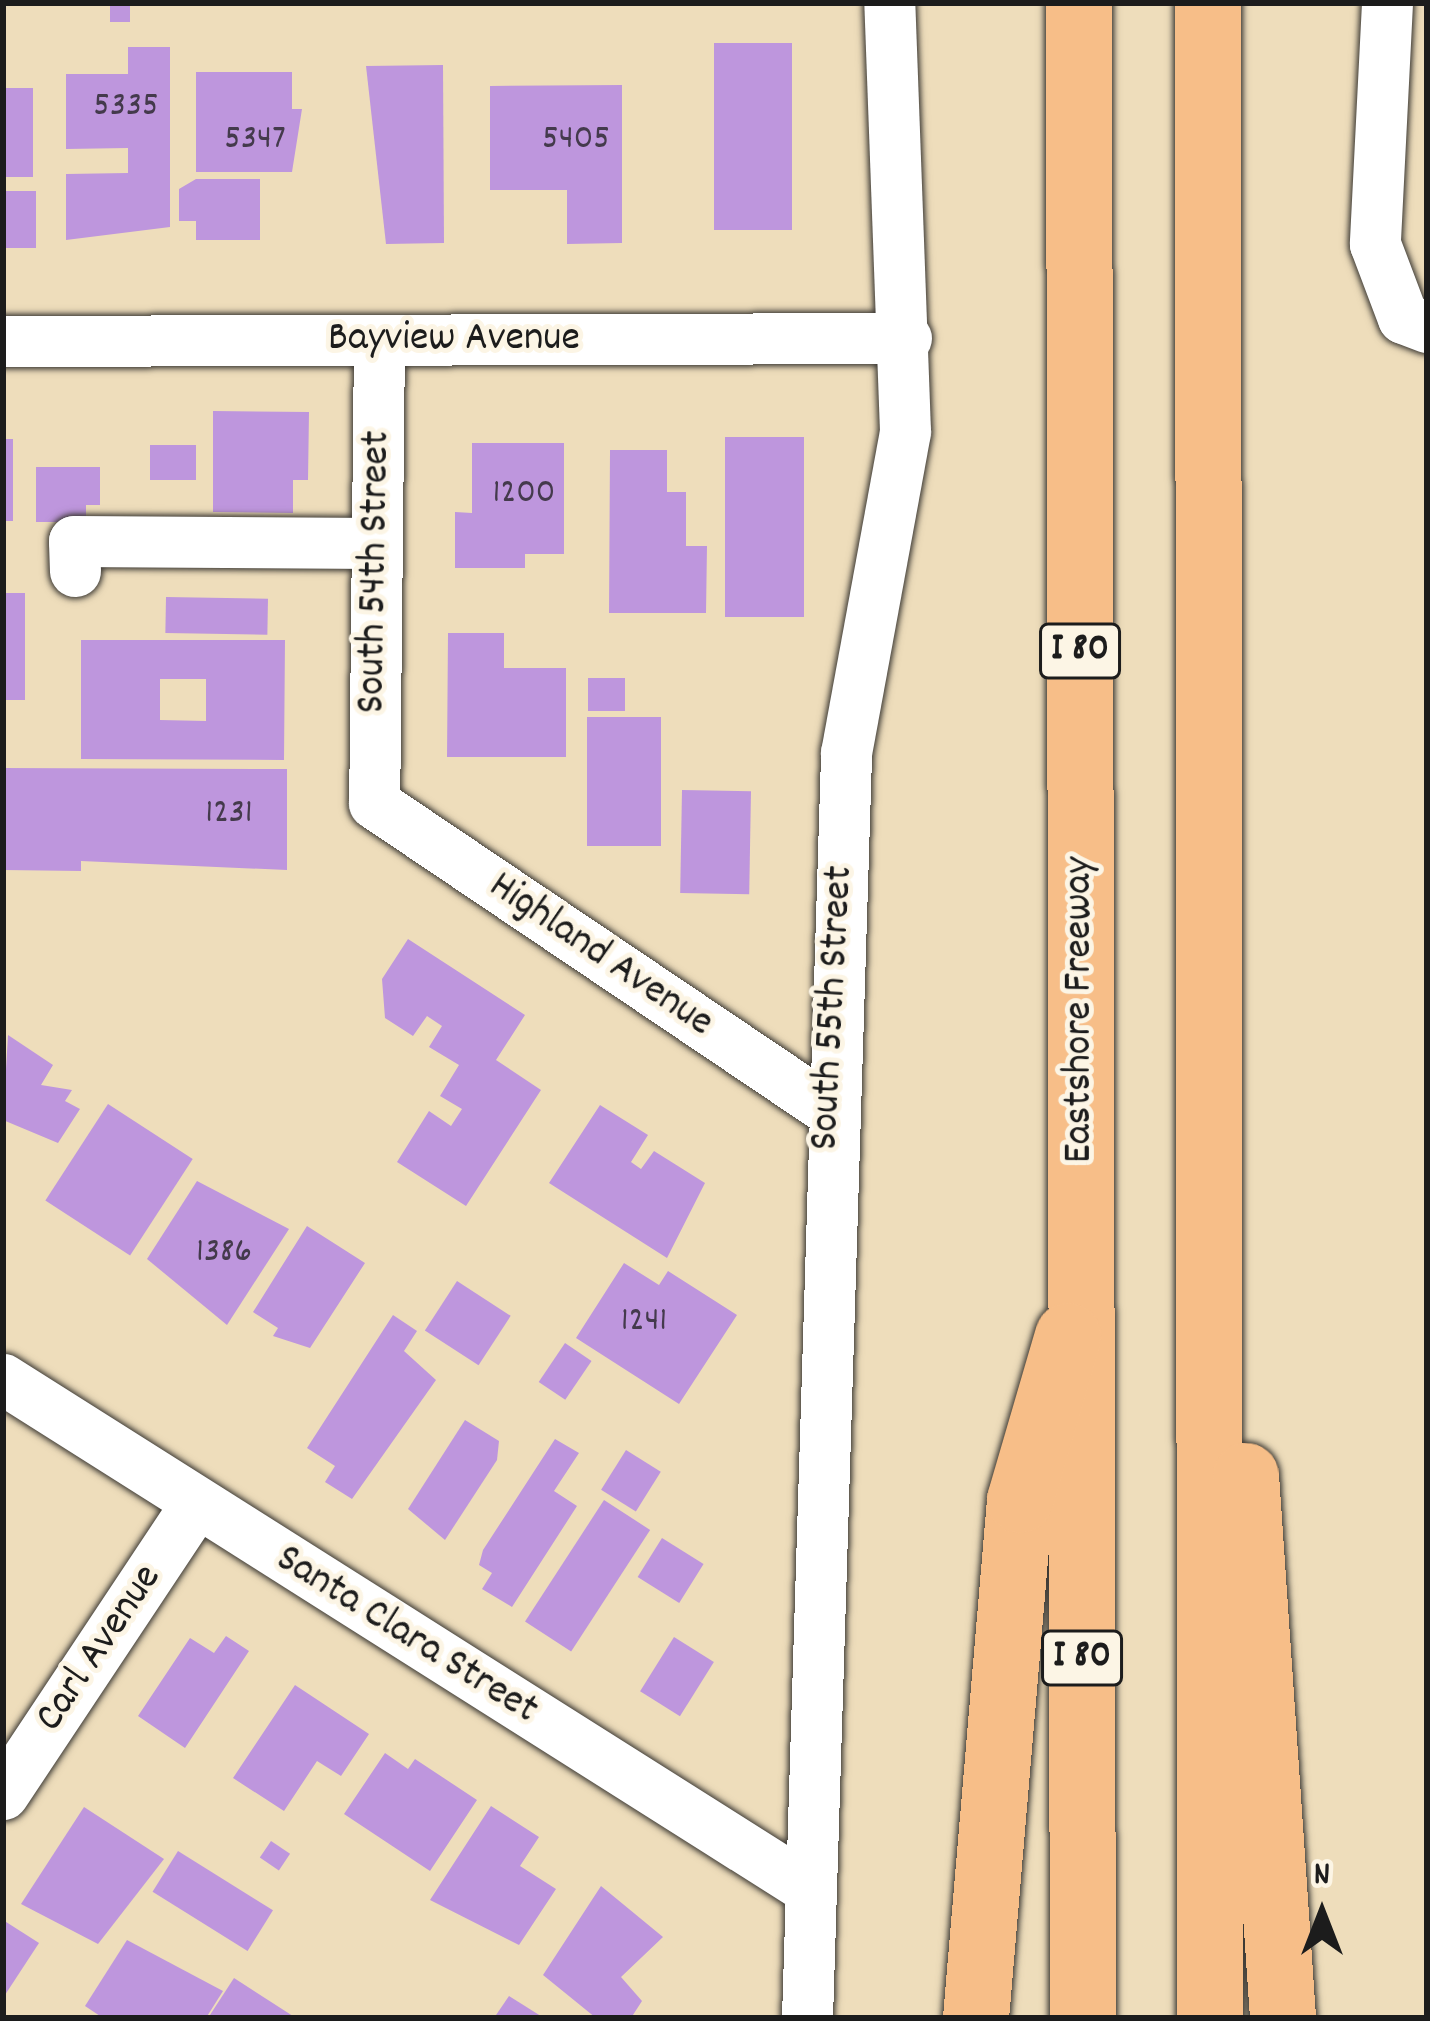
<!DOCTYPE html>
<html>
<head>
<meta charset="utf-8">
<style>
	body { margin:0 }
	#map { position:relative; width:1430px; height:2021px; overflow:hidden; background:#edb; font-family:Dekko,sans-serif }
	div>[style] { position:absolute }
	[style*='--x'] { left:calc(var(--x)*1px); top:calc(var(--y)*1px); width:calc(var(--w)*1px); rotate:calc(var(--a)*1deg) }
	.building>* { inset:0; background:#be96dd; transform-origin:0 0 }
	.roads { filter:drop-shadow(0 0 3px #3c3934) drop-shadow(0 0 3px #3c3934) }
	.minor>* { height:51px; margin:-25.5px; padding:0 25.5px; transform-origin:25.5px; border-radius:25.5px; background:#fff }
	.highway>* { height:66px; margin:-33px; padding:0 33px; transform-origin:33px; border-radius:33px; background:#f7be88 }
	span { translate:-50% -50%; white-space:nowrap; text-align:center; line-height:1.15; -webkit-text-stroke:10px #fcf5e5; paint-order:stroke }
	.number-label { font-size:36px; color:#443a4c }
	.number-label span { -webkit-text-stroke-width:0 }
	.shield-label span { padding:3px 9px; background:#fcf5e5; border:3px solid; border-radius:9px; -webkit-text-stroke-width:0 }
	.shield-label { font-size:39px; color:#1c1c1c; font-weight:700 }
	.street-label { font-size:42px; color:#1c1c1c }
	.frame { position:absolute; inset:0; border:6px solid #1c1c1c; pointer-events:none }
	.north { position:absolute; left:1262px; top:1853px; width:120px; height:120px; -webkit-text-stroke:9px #fcf5e5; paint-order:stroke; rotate:0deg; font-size:33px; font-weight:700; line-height:48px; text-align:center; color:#1c1c1c }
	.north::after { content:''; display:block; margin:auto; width:42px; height:54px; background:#1c1c1c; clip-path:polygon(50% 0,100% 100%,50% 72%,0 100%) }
</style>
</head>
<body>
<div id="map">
	<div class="building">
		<div style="left:110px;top:3px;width:20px;height:19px"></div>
		<div style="left:792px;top:43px;width:187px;height:78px;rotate:90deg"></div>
		<div style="clip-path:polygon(128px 47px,170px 47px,170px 227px,66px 240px,66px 174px,128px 173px,128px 148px,66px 149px,66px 74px,128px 74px)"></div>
		<div style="clip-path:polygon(443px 65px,444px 243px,386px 244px,366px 66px)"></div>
		<div style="clip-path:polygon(196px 72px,292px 72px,292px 109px,302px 109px,292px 172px,196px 172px)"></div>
		<div style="clip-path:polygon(622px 85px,622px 243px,567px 244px,567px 190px,490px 190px,490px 86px)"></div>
		<div style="left:3px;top:88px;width:30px;height:89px"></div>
		<div style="clip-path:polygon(196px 179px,260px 179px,260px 240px,196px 240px,196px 221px,179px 221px,179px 189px)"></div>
		<div style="left:3px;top:191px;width:33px;height:57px"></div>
		<div style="clip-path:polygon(213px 411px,309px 412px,308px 480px,293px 480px,293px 513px,213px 512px)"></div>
		<div style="left:725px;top:437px;width:79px;height:180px"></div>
		<div style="left:3px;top:439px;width:10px;height:82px"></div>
		<div style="clip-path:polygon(472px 443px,564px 443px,564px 554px,525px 554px,525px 568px,455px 568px,455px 512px,472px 513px)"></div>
		<div style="left:150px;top:445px;width:46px;height:35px"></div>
		<div style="clip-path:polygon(610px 450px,667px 450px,667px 492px,686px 492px,686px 546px,707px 546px,706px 613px,609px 613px)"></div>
		<div style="clip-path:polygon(36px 467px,100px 467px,100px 505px,86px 505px,86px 522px,36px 522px)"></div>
		<div style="left:3px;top:593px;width:22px;height:107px"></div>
		<div style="left:166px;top:597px;width:102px;height:36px;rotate:1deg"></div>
		<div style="clip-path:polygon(448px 633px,504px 633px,504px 668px,566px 668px,566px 757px,447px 757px)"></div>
		<div style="clip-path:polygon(evenodd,81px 640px,285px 640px,284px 760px,81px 759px,81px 640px,160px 679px,206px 679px,206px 721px,160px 720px,160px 679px)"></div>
		<div style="left:588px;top:678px;width:37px;height:33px"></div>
		<div style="left:587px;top:717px;width:74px;height:129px"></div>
		<div style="clip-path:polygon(3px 768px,287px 769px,287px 870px,81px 861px,81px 871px,3px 870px)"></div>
		<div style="left:682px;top:790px;width:69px;height:103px;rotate:1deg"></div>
		<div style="clip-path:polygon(408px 939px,525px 1015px,496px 1060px,541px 1090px,466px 1206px,397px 1162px,429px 1111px,451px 1126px,462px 1109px,440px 1096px,459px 1065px,429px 1047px,442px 1026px,427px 1016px,413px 1036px,385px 1018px,382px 979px)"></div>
		<div style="clip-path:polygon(8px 1035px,53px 1065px,41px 1085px,72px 1090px,65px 1101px,80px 1109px,58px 1143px,3px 1120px)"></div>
		<div style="left:108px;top:1104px;width:101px;height:115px;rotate:33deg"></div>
		<div style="clip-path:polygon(600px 1105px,648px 1135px,631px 1162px,641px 1169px,654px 1151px,705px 1183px,667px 1258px,549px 1183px)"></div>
		<div style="clip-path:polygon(197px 1181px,289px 1229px,227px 1325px,147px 1259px)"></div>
		<div style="clip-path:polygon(307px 1226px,365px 1263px,310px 1348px,273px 1336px,278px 1328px,253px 1312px)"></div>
		<div style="clip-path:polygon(624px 1263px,659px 1285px,668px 1271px,737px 1315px,679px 1404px,576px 1338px)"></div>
		<div style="left:457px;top:1281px;width:64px;height:59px;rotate:33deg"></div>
		<div style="clip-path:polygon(393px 1315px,417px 1331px,404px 1351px,436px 1380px,352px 1499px,325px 1482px,335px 1466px,307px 1448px)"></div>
		<div style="left:565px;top:1343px;width:32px;height:47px;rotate:34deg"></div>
		<div style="clip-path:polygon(465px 1420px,499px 1441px,497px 1460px,445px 1540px,408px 1509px)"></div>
		<div style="clip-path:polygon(555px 1439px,579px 1453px,554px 1491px,577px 1506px,512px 1607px,482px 1589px,492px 1573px,479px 1565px,483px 1550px)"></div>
		<div style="left:626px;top:1450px;width:41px;height:47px;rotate:32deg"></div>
		<div style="left:604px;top:1500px;width:55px;height:145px;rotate:33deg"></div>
		<div style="left:662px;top:1538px;width:49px;height:46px;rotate:32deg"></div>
		<div style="clip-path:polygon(226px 1636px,249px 1651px,185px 1748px,138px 1716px,190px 1638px,214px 1653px)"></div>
		<div style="left:674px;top:1637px;width:47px;height:64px;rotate:32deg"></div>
		<div style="clip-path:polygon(295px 1685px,369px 1734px,341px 1776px,317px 1761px,284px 1811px,233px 1778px)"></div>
		<div style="clip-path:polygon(385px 1753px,408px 1769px,415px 1759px,477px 1800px,430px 1871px,344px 1814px)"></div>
		<div style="clip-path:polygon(491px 1806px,539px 1837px,520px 1866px,556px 1889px,519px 1945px,430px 1900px)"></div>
		<div style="clip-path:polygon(84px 1807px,164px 1859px,98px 1944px,21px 1904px)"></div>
		<div style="left:271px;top:1841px;width:23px;height:20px;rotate:34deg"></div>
		<div style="left:178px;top:1851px;width:112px;height:48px;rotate:32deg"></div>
		<div style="clip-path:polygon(601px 1886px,663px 1937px,621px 1977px,642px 2001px,631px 2018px,596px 2018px,543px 1975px)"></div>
		<div style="clip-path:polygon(3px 1920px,39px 1943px,3px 1998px)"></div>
		<div style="clip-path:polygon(127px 1940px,223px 1991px,206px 2018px,103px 2018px,85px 2006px)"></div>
		<div style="clip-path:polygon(234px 1978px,296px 2018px,208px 2018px)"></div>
		<div style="clip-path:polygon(509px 1996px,544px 2018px,494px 2018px)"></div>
	</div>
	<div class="roads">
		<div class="minor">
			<div style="--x:1387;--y:3;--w:241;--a:92.9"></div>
			<div style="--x:1375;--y:244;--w:79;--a:69.3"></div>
			<div style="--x:1403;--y:318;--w:26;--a:21"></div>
			<div style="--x:379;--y:340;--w:463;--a:90.6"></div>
			<div style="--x:374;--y:803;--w:547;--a:33.98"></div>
			<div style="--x:3;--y:341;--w:903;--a:-0.19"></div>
			<div style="--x:75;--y:571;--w:30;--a:-92"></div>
			<div style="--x:74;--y:541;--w:303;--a:0.4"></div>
			<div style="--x:3;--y:1379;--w:956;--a:32.31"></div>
			<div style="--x:3;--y:1794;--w:348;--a:-56.4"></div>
			<div style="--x:807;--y:2018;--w:1266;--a:-88.23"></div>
			<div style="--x:846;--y:753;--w:327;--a:-79.6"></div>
			<div style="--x:905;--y:431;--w:428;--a:-92.1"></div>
		</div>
		<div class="highway">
			<div style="--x:1079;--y:3;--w:2015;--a:89.89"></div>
			<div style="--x:1208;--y:3;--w:2015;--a:89.94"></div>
			<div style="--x:1246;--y:1476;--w:543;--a:86.09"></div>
			<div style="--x:976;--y:2018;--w:520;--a:-85.14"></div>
			<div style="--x:1020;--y:1500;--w:171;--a:-73.7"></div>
		</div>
	</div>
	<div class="number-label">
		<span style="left:126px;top:108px">5335</span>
		<span style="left:255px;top:141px">5347</span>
		<span style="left:576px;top:141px">5405</span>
		<span style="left:524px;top:495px">1200</span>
		<span style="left:229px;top:815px">1231</span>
		<span style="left:224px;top:1254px">1386</span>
		<span style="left:644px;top:1323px">1241</span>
	</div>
	<div class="shield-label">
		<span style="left:1080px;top:651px">I 80</span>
		<span style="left:1082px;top:1658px">I 80</span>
	</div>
	<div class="street-label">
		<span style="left:454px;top:340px">Bayview Avenue</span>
		<span style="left:376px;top:572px;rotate:-89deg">South 54th Street</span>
		<span style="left:600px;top:956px;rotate:34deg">Highland Avenue</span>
		<span style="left:834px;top:1008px;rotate:-87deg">South 55th Street</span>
		<span style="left:1081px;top:1010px;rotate:-90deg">Eastshore Freeway</span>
		<span style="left:406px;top:1636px;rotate:32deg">Santa Clara Street</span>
		<span style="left:100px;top:1649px;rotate:-56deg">Carl Avenue</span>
	</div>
	<div class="frame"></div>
	<div class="north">N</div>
</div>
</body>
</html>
